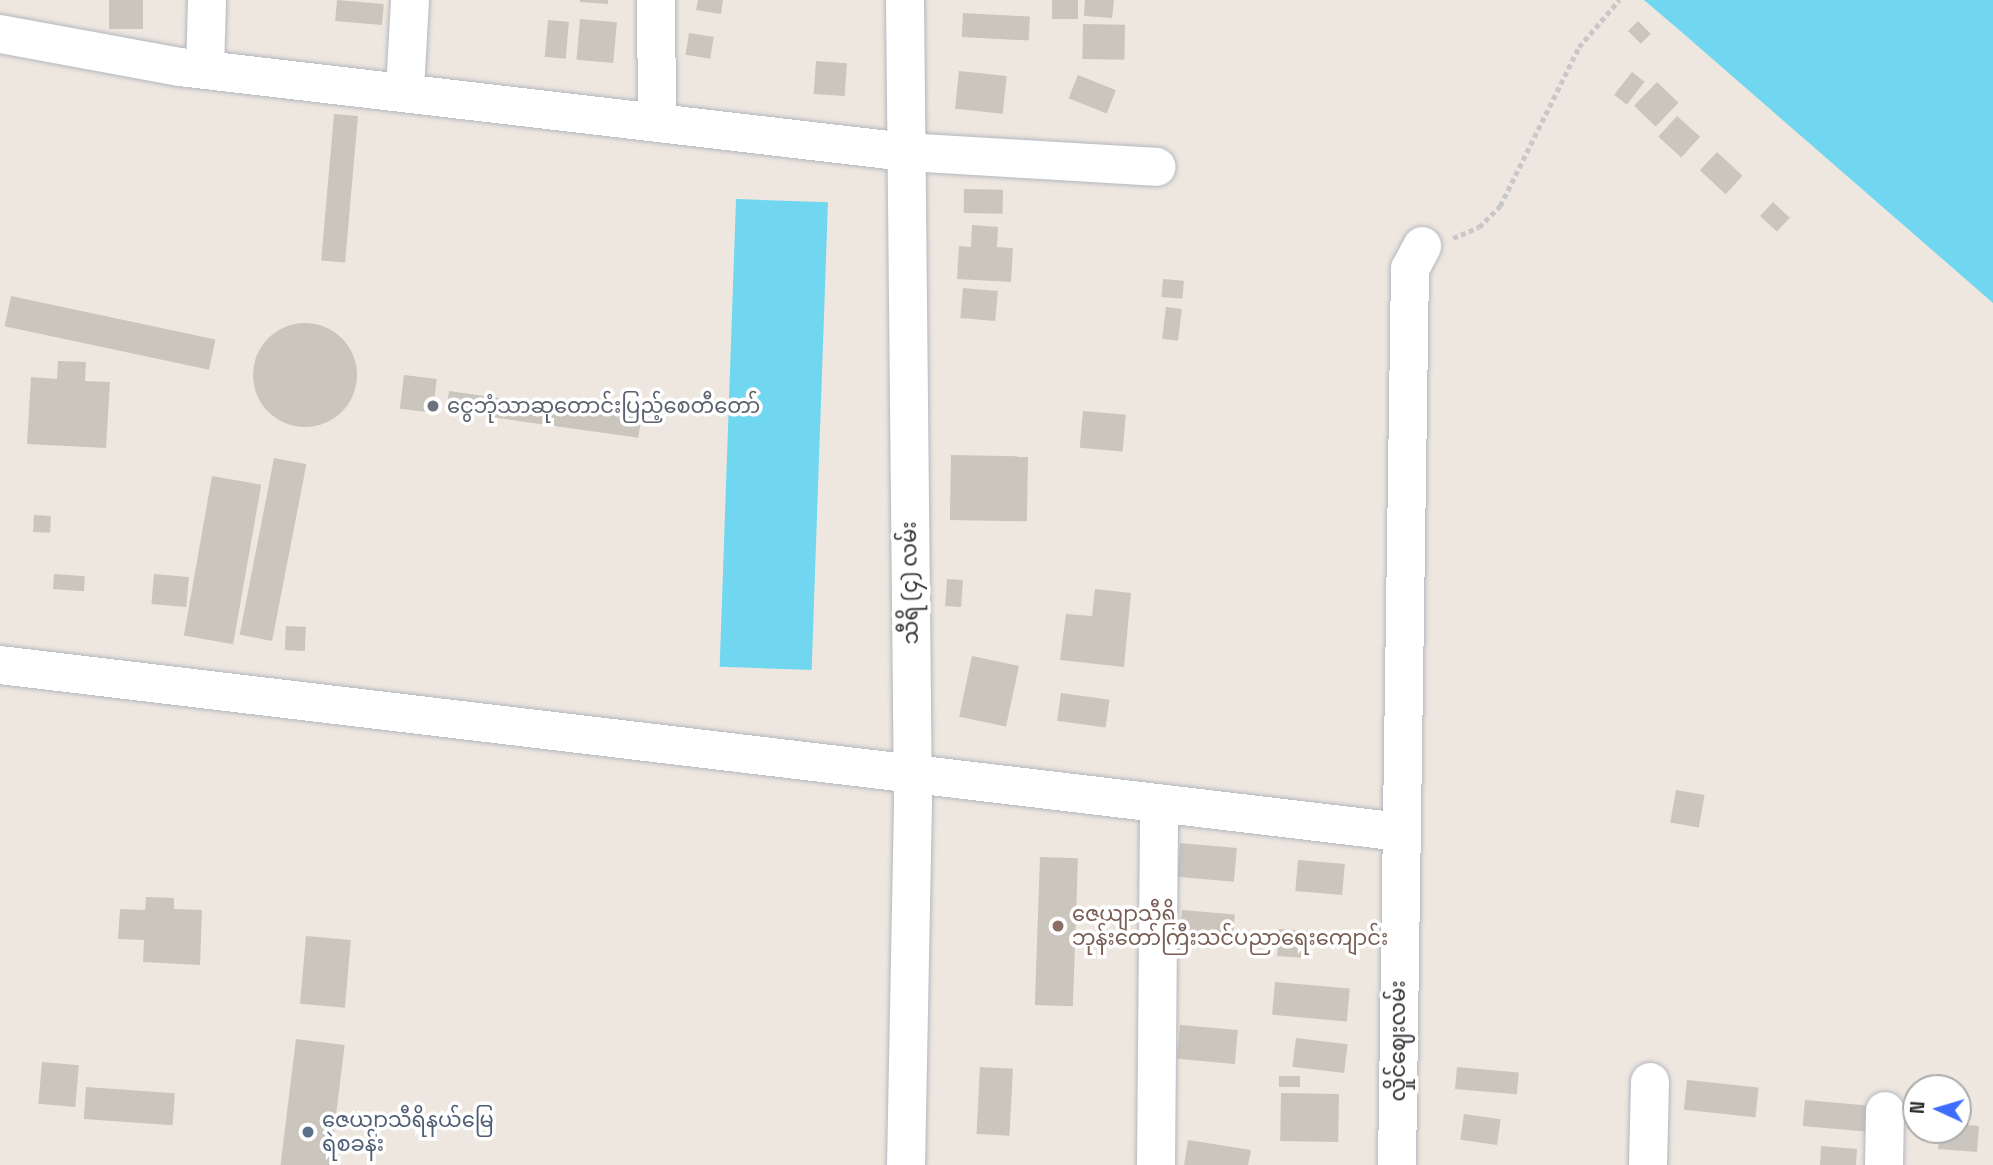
<!DOCTYPE html>
<html>
<head>
<meta charset="utf-8">
<style>
	body { margin:0 }
	#map { position:relative; width:1993px; height:1165px; overflow:hidden; background:#eee7df; font-family:"Space Grotesk","Noto Sans Myanmar",sans-serif }
	div>[style] { position:absolute }
	[style*='--x'] { left:calc(var(--x)*1px); top:calc(var(--y)*1px); width:calc(var(--w)*1px); rotate:calc(var(--a)*1deg) }
	.water>* { inset:0; background:#71d7f1; transform-origin:0 0 }
	.building>* { inset:0; background:#cac5bd; transform-origin:0 0 }
	.round { border-radius:50% }
	.path>* { height:4.5px; margin-top:-2.25px; transform-origin:0; background:repeating-linear-gradient(90deg,#c8c8c8 0 5px,transparent 0 8.5px) }
	.roads { filter:drop-shadow(0 0 2px #b3b6c0) drop-shadow(0 0 2px #b3b6c0) }
	.minor>* { height:38px; margin:-19px; padding:0 19px; transform-origin:19px; border-radius:19px; background:#fff }
	.dots>* { width:19px; height:19px; translate:-50% -50%; box-sizing:border-box; border:4px solid #fff; border-radius:50% }
	span { translate:-50% -50%; white-space:nowrap; text-align:center; line-height:1.15; -webkit-text-stroke:7px #fff; paint-order:stroke }
	.worship-label { font-size:21px; color:#5b616d }
	.left { translate:0 -50%; text-align:left }
	.street-label { font-size:21px; color:#2d2d2d }
	.education-label { font-size:21px; color:#785e54 }
	.service-label { font-size:21px; color:#4e5e75 }
	.north { position:absolute; left:1902px; top:1074px; width:70px; height:70px; box-sizing:border-box; background:#fff; border:2px solid #ababab; border-radius:50%; rotate:274deg; font-size:19px; font-weight:700; line-height:28px; text-align:center; color:#2d2d2d }
	.north::after { content:''; display:block; margin:auto; width:24px; height:32px; background:#3d6dfd; clip-path:polygon(50% 0,100% 100%,50% 72%,0 100%) }
</style>
</head>
<body>
<div id="map">
	<div class="water">
		<div style="clip-path:polygon(1644px 0,1993px 0,1993px 303px,1685px 35px)"></div>
		<div style="left:736px;top:199px;width:92px;height:468px;rotate:2deg"></div>
	</div>
	<div class="building">
		<div style="left:109px;top:0;width:34px;height:29px"></div>
		<div style="left:337px;top:0;width:47px;height:21px;rotate:5deg"></div>
		<div style="clip-path:polygon(580px 0,608px 0,608px 4px,580px 2px)"></div>
		<div style="clip-path:polygon(698px 0,723px 0,721px 14px,696px 10px)"></div>
		<div style="left:1052px;top:0;width:26px;height:19px"></div>
		<div style="clip-path:polygon(1085px 0,1114px 0,1112px 18px,1084px 16px)"></div>
		<div style="left:963px;top:13px;width:67px;height:24px;rotate:3deg"></div>
		<div style="left:580px;top:19px;width:37px;height:41px;rotate:5deg"></div>
		<div style="left:548px;top:20px;width:21px;height:37px;rotate:5deg"></div>
		<div style="left:1638px;top:21px;width:18px;height:14px;rotate:45deg"></div>
		<div style="left:1083px;top:24px;width:42px;height:35px;rotate:1deg"></div>
		<div style="left:689px;top:33px;width:25px;height:22px;rotate:9deg"></div>
		<div style="left:816px;top:61px;width:31px;height:33px;rotate:4deg"></div>
		<div style="left:959px;top:71px;width:48px;height:38px;rotate:6deg"></div>
		<div style="left:1632px;top:72px;width:16px;height:29px;rotate:38deg"></div>
		<div style="left:1078px;top:75px;width:41px;height:25px;rotate:22deg"></div>
		<div style="left:1657px;top:82px;width:30px;height:33px;rotate:44deg"></div>
		<div style="left:334px;top:114px;width:24px;height:147px;rotate:5deg"></div>
		<div style="left:1677px;top:116px;width:31px;height:28px;rotate:42deg"></div>
		<div style="left:1717px;top:152px;width:35px;height:25px;rotate:43deg"></div>
		<div style="left:964px;top:189px;width:39px;height:24px;rotate:1deg"></div>
		<div style="left:1773px;top:202px;width:23px;height:19px;rotate:43deg"></div>
		<div style="clip-path:polygon(972px 225px,998px 227px,997px 247px,1013px 248px,1011px 282px,957px 279px,959px 246px,971px 247px)"></div>
		<div style="left:1163px;top:279px;width:21px;height:18px;rotate:5deg"></div>
		<div style="left:963px;top:288px;width:35px;height:30px;rotate:5deg"></div>
		<div style="left:11px;top:296px;width:209px;height:31px;rotate:12deg"></div>
		<div style="left:1166px;top:307px;width:16px;height:32px;rotate:7deg"></div>
		<div class="round" style="left:253px;top:323px;width:104px;height:104px"></div>
		<div style="clip-path:polygon(58px 361px,86px 362px,85px 381px,110px 382px,106px 448px,27px 444px,31px 377px,57px 379px)"></div>
		<div style="left:404px;top:375px;width:33px;height:34px;rotate:7deg"></div>
		<div style="left:449px;top:391px;width:194px;height:20px;rotate:8deg"></div>
		<div style="left:1083px;top:411px;width:43px;height:37px;rotate:5deg"></div>
		<div style="left:951px;top:455px;width:77px;height:65px;rotate:1deg"></div>
		<div style="left:274px;top:458px;width:33px;height:180px;rotate:11deg"></div>
		<div style="left:212px;top:476px;width:50px;height:162px;rotate:10deg"></div>
		<div style="left:34px;top:515px;width:17px;height:17px;rotate:3deg"></div>
		<div style="left:54px;top:574px;width:31px;height:15px;rotate:4deg"></div>
		<div style="left:154px;top:574px;width:35px;height:30px;rotate:5deg"></div>
		<div style="left:947px;top:579px;width:16px;height:27px;rotate:4deg"></div>
		<div style="clip-path:polygon(1095px 589px,1131px 593px,1124px 667px,1060px 660px,1066px 614px,1092px 616px)"></div>
		<div style="left:286px;top:626px;width:20px;height:24px;rotate:3deg"></div>
		<div style="left:972px;top:656px;width:48px;height:62px;rotate:12deg"></div>
		<div style="left:1061px;top:693px;width:49px;height:28px;rotate:8deg"></div>
		<div style="left:1676px;top:790px;width:29px;height:33px;rotate:10deg"></div>
		<div style="left:1180px;top:843px;width:57px;height:34px;rotate:5deg"></div>
		<div style="left:1040px;top:857px;width:38px;height:148px;rotate:2deg"></div>
		<div style="left:1298px;top:860px;width:47px;height:31px;rotate:5deg"></div>
		<div style="clip-path:polygon(146px 897px,174px 898px,174px 909px,202px 910px,200px 965px,143px 962px,144px 940px,118px 939px,120px 909px,145px 910px)"></div>
		<div style="left:1182px;top:910px;width:53px;height:26px;rotate:5deg"></div>
		<div style="left:1279px;top:929px;width:29px;height:27px;rotate:4deg"></div>
		<div style="left:306px;top:936px;width:45px;height:68px;rotate:5deg"></div>
		<div style="left:1275px;top:982px;width:75px;height:33px;rotate:5deg"></div>
		<div style="left:1180px;top:1025px;width:58px;height:34px;rotate:5deg"></div>
		<div style="left:1296px;top:1038px;width:52px;height:29px;rotate:7deg"></div>
		<div style="left:296px;top:1039px;width:49px;height:127px;rotate:7deg"></div>
		<div style="left:42px;top:1062px;width:37px;height:42px;rotate:5deg"></div>
		<div style="left:980px;top:1067px;width:33px;height:67px;rotate:3deg"></div>
		<div style="left:1457px;top:1067px;width:62px;height:22px;rotate:5deg"></div>
		<div style="left:1279px;top:1076px;width:21px;height:11px"></div>
		<div style="left:1687px;top:1080px;width:72px;height:30px;rotate:6deg"></div>
		<div style="left:86px;top:1087px;width:89px;height:32px;rotate:4deg"></div>
		<div style="left:1281px;top:1093px;width:58px;height:48px;rotate:1deg"></div>
		<div style="left:1805px;top:1100px;width:66px;height:26px;rotate:5deg"></div>
		<div style="left:1464px;top:1114px;width:37px;height:26px;rotate:8deg"></div>
		<div style="clip-path:polygon(1958px 1124px,1979px 1126px,1977px 1152px,1938px 1149px,1940px 1130px,1958px 1130px)"></div>
		<div style="clip-path:polygon(1188px 1140px,1251px 1150px,1248px 1165px,1184px 1165px)"></div>
		<div style="clip-path:polygon(1821px 1146px,1857px 1149px,1856px 1165px,1820px 1165px)"></div>
	</div>
	<div class="path">
		<div style="--x:1453;--y:238;--w:28;--a:-23"></div>
		<div style="--x:1479;--y:227;--w:30;--a:-45"></div>
		<div style="--x:1500;--y:206;--w:178;--a:-63.6"></div>
		<div style="--x:1579;--y:47;--w:62;--a:-49.6"></div>
	</div>
	<div class="roads">
		<div class="minor">
			<div style="--x:656;--y:0;--w:121;--a:89.5"></div>
			<div style="--x:905;--y:0;--w:802;--a:89.43"></div>
			<div style="--x:913;--y:802;--w:363;--a:91.1"></div>
			<div style="--x:0;--y:34;--w:183;--a:10.4"></div>
			<div style="--x:180;--y:67;--w:731;--a:6.68"></div>
			<div style="--x:906;--y:152;--w:251;--a:3.4"></div>
			<div style="--x:205;--y:69;--w:69;--a:-88.3"></div>
			<div style="--x:405;--y:90;--w:90;--a:-86.8"></div>
			<div style="--x:0;--y:665;--w:1410;--a:6.8"></div>
			<div style="--x:1156;--y:1165;--w:359;--a:-89.5"></div>
			<div style="--x:1397;--y:1165;--w:896;--a:-89.17"></div>
			<div style="--x:1410;--y:269;--w:26;--a:-62"></div>
			<div style="--x:1648;--y:1165;--w:83;--a:-88.6"></div>
			<div style="--x:1884;--y:1165;--w:54;--a:-88.9"></div>
		</div>
	</div>
	<div class="dots">
		<div style="left:433px;top:406px;background:#6b7280"></div>
		<div style="left:1058px;top:926px;background:#8d6e63"></div>
		<div style="left:308px;top:1132px;background:#5c6f8a"></div>
	</div>
	<div class="worship-label">
		<span class="left" style="left:447px;top:406px">ငွေဘုံသာဆုတောင်းပြည့်စေတီတော်</span>
	</div>
	<div class="street-label">
		<span style="left:910px;top:583px;rotate:-91deg">သီရိ (၄) လမ်း</span>
		<span style="left:1398px;top:1041px;rotate:-90deg">လှိုင်ဈေးလမ်း</span>
	</div>
	<div class="education-label">
		<span class="left" style="left:1072px;top:926px">ဇေယျာသီရိ<br>ဘုန်းတော်ကြီးသင်ပညာရေးကျောင်း</span>
	</div>
	<div class="service-label">
		<span class="left" style="left:322px;top:1132px">ဇေယျာသီရိနယ်မြေ<br>ရဲစခန်း</span>
	</div>
	<div class="north">N</div>
</div>
</body>
</html>
